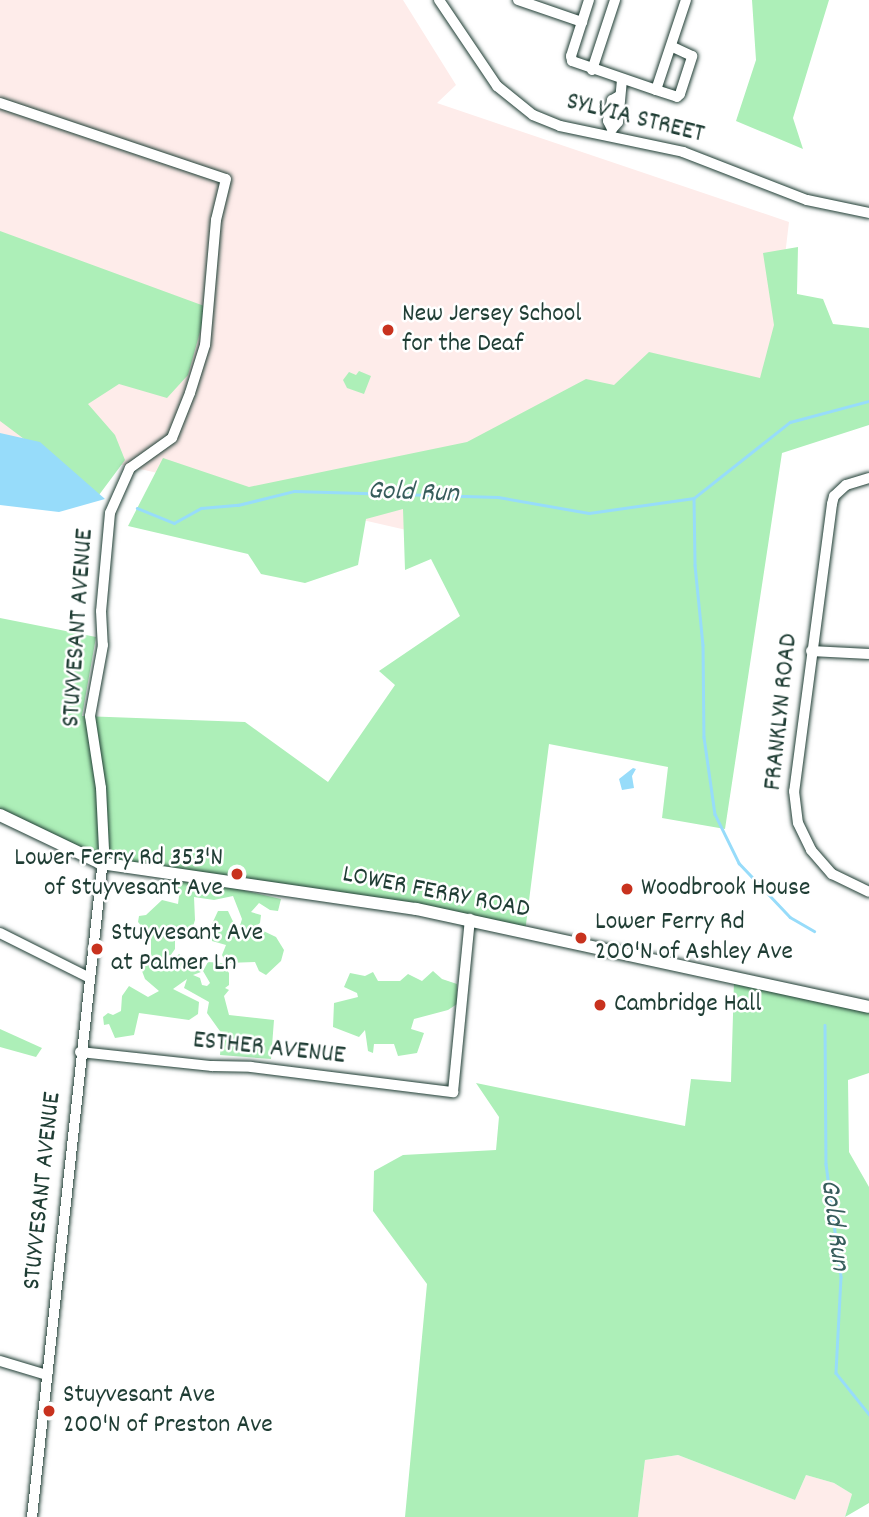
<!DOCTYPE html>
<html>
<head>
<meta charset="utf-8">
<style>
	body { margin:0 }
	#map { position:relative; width:869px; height:1517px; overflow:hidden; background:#fff; font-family:Dekko,sans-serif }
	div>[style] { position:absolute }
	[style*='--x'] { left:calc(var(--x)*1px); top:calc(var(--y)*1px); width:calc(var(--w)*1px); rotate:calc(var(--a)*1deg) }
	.built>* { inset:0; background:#feecea }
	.green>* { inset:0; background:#adefb8 }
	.water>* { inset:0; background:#97dcfa }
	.stream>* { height:2.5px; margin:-1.25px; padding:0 1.25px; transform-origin:1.25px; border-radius:1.25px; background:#97dcfa }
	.roads { filter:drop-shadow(0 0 2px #1f3d34) drop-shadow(0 0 2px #1f3d34) }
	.minor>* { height:10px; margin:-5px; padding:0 5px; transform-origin:5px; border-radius:5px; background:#fff }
	.tertiary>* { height:12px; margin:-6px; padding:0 6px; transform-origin:6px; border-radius:6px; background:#fff }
	.dots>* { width:19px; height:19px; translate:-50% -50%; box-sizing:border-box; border:4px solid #fff; border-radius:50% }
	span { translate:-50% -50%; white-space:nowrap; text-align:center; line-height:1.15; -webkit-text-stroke:5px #fff; paint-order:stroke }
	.street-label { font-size:26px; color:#1f3d34 }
	.poi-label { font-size:26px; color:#1f3d34 }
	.left { translate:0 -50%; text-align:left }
	.right { translate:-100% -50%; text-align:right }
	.water-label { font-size:28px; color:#375d5c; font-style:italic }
</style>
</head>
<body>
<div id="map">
	<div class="built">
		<div style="clip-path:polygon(0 0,403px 0,456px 85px,437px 103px,789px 222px,743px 607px,0 437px)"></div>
		<div style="clip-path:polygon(678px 1455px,795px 1500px,806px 1475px,834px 1483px,852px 1494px,845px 1517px,638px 1517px,645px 1460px)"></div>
	</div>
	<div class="green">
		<div style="clip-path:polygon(752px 0,829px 0,793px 118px,803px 149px,736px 121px,756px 60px)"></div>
		<div style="clip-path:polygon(0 231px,207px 307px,188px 375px,167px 398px,119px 384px,88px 404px,115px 435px,125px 460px,99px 495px,0 421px)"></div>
		<div style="clip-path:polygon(798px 247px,797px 294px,823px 299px,833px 324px,869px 328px,869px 425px,782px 453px,725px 829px,662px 818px,668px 767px,549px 744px,525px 932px,94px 856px,0 816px,0 618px,96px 637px,82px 716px,245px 722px,328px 782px,395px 685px,379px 671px,460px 616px,431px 559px,405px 570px,403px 509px,366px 519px,358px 565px,305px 583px,261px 574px,248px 554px,128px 526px,163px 458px,249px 487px,467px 442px,586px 379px,614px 385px,649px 352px,760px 378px,774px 325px,763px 253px)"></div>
		<div style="clip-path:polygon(359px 371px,371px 376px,364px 394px,347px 388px,343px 380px,349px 372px,356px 375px)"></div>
		<div style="clip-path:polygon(174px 874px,281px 899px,278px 911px,270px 910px,259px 903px,251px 912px,261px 915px,260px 923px,255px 927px,276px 937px,284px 950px,281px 961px,266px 975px,259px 971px,255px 962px,226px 963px,222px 955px,226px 945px,212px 941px,211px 926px,218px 911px,228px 911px,238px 932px,242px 919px,233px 896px,214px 900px,194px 897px,195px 920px,190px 936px,182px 934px,175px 938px,175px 949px,168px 959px,172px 961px,179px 954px,201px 972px,193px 975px,200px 978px,202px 985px,207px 986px,210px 983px,203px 971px,208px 962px,222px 963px,229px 973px,229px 985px,225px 988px,229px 990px,224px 996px,229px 1015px,274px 1020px,271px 1059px,220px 1055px,222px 1034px,207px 1013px,209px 1002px,184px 988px,187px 979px,173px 989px,199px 1002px,198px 1014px,189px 1020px,139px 1013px,134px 1035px,115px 1038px,109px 1024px,104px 1025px,103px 1017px,108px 1013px,113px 1015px,121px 1011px,122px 996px,129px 986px,148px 997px,159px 991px,145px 979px,142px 971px,142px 961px,151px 955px,151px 937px,138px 922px,139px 916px,146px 915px,162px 900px,178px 904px,179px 896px,170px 888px)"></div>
		<div style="clip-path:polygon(433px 971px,442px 979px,457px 984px,457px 1004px,448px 1010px,414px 1019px,411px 1029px,424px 1033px,417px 1053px,398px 1056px,394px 1044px,374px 1044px,373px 1053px,368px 1051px,365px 1030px,359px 1037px,333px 1027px,334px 1003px,358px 997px,357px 993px,344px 987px,350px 973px,365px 976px,373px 972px,378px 981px,400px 981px,408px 974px,422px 981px)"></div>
		<div style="clip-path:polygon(734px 981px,869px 1006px,869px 1073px,848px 1080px,849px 1152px,869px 1187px,869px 1503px,845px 1517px,852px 1494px,834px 1483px,806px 1475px,795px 1500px,678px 1455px,645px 1460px,638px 1517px,405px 1517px,427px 1284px,373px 1211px,374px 1171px,403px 1155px,496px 1150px,499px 1117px,476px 1083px,685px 1126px,691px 1079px,731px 1082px)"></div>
		<div style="clip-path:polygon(0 1029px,42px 1048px,36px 1057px,0 1047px)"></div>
	</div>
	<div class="water">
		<div style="clip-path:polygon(0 433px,40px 442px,105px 499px,59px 512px,0 505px)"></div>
		<div style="clip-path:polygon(633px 768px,636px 769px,632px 776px,634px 788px,622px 790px,619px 779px)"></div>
	</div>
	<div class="stream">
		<div style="--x:694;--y:498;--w:67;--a:89.1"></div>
		<div style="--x:695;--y:565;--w:80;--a:84.3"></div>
		<div style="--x:703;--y:645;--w:92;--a:89.4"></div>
		<div style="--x:704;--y:737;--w:78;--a:81.9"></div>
		<div style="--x:715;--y:814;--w:55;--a:63.9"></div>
		<div style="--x:739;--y:863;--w:74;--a:46.6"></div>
		<div style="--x:790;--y:917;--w:28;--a:30"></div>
		<div style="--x:137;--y:508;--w:40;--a:22"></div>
		<div style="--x:174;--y:523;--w:31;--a:-29"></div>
		<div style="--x:201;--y:508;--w:37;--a:-5"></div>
		<div style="--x:238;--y:505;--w:58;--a:-14"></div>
		<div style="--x:294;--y:491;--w:204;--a:1.7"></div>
		<div style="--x:498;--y:497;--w:92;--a:10"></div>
		<div style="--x:589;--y:513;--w:106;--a:-8.1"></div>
		<div style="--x:694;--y:498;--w:122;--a:-38.4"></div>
		<div style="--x:790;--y:422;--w:82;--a:-14.9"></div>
		<div style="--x:825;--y:1025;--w:139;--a:89.6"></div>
		<div style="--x:826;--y:1164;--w:114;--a:82.4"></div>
		<div style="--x:841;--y:1277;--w:96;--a:93"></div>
		<div style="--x:836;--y:1373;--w:53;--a:51.2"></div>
	</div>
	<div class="roads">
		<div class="minor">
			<div style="--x:439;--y:0;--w:104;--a:56"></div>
			<div style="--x:497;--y:86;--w:46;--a:38.9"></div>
			<div style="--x:533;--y:115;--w:29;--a:22"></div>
			<div style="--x:560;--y:126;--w:126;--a:11.9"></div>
			<div style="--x:683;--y:152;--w:133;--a:21.2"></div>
			<div style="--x:807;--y:200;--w:63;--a:11.8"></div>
			<div style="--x:518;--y:0;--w:68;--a:19"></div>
			<div style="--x:589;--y:0;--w:59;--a:107.8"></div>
			<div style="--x:571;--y:56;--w:5;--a:79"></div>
			<div style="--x:572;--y:61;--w:89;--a:19"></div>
			<div style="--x:656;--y:90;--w:95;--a:-71.6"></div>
			<div style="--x:592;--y:70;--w:74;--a:-71.8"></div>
			<div style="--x:656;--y:90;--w:22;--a:18"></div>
			<div style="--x:677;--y:97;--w:4;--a:-45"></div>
			<div style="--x:680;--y:94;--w:40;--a:-72"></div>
			<div style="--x:692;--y:56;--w:23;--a:-155"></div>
			<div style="--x:619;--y:96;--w:8;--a:150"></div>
			<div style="--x:612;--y:100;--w:21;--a:101"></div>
			<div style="--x:608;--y:121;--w:9;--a:63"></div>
			<div style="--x:612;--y:129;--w:9;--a:-49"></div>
			<div style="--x:618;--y:122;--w:42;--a:-84.6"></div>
			<div style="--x:0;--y:103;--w:238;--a:18.6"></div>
			<div style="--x:226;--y:179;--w:42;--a:103.7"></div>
			<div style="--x:216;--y:220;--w:125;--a:95"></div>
			<div style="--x:205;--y:345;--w:50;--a:107.4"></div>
			<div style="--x:190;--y:393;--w:48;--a:111.8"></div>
			<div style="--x:172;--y:438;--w:52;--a:144.5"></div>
			<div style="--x:130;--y:468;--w:49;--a:114"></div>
			<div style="--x:110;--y:513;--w:98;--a:95.2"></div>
			<div style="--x:101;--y:611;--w:34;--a:87"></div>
			<div style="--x:103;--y:645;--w:72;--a:100.4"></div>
			<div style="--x:90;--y:716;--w:73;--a:81.3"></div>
			<div style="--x:101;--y:788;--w:62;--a:87.2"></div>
			<div style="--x:104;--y:850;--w:671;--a:96.16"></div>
			<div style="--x:869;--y:478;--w:24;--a:163"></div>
			<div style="--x:846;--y:485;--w:16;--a:137"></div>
			<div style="--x:834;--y:496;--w:8;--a:104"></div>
			<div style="--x:832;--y:504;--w:290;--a:97.5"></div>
			<div style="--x:794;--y:791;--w:32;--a:83"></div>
			<div style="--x:798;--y:823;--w:30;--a:64"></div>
			<div style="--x:811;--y:850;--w:32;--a:49"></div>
			<div style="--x:832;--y:874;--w:41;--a:25.9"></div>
			<div style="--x:811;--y:651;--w:58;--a:3"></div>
			<div style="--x:0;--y:933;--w:98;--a:26.6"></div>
			<div style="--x:80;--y:1052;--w:133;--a:6.1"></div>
			<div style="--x:212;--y:1066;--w:39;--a:1"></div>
			<div style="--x:251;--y:1067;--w:204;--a:7.1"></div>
			<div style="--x:453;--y:1092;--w:174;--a:-84.4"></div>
			<div style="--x:0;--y:1361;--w:49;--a:16.6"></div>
		</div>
		<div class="tertiary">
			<div style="--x:0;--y:815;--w:111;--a:25.6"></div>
			<div style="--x:100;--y:863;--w:319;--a:8.3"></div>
			<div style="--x:416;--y:909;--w:463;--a:12.2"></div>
		</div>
	</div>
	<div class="dots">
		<div style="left:388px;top:330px;background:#c8321e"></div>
		<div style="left:237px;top:874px;background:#c8321e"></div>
		<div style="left:627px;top:889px;background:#c8321e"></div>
		<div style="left:581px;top:938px;background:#c8321e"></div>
		<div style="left:97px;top:949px;background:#c8321e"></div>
		<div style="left:600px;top:1005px;background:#c8321e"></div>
		<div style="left:49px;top:1411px;background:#c8321e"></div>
	</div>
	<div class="street-label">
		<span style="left:635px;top:119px;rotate:14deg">SYLVIA STREET</span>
		<span style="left:79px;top:628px;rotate:-86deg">STUYVESANT AVENUE</span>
		<span style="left:782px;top:712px;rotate:-84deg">FRANKLYN ROAD</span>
		<span style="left:436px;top:893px;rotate:11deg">LOWER FERRY ROAD</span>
		<span style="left:269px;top:1049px;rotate:6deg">ESTHER AVENUE</span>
		<span style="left:43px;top:1191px;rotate:-84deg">STUYVESANT AVENUE</span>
	</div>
	<div class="poi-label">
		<span class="left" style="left:402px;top:330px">New Jersey School<br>for the Deaf</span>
		<span class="right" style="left:223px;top:874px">Lower Ferry Rd 353'N<br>of Stuyvesant Ave</span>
		<span class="left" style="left:641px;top:889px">Woodbrook House</span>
		<span class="left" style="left:595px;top:938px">Lower Ferry Rd<br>200'N of Ashley Ave</span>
		<span class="left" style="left:111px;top:949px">Stuyvesant Ave<br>at Palmer Ln</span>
		<span class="left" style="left:614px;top:1005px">Cambridge Hall</span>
		<span class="left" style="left:63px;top:1411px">Stuyvesant Ave<br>200'N of Preston Ave</span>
	</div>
	<div class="water-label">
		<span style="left:413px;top:494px;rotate:2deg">Gold Run</span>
		<span style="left:833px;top:1225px;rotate:83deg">Gold Run</span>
	</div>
</div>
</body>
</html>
